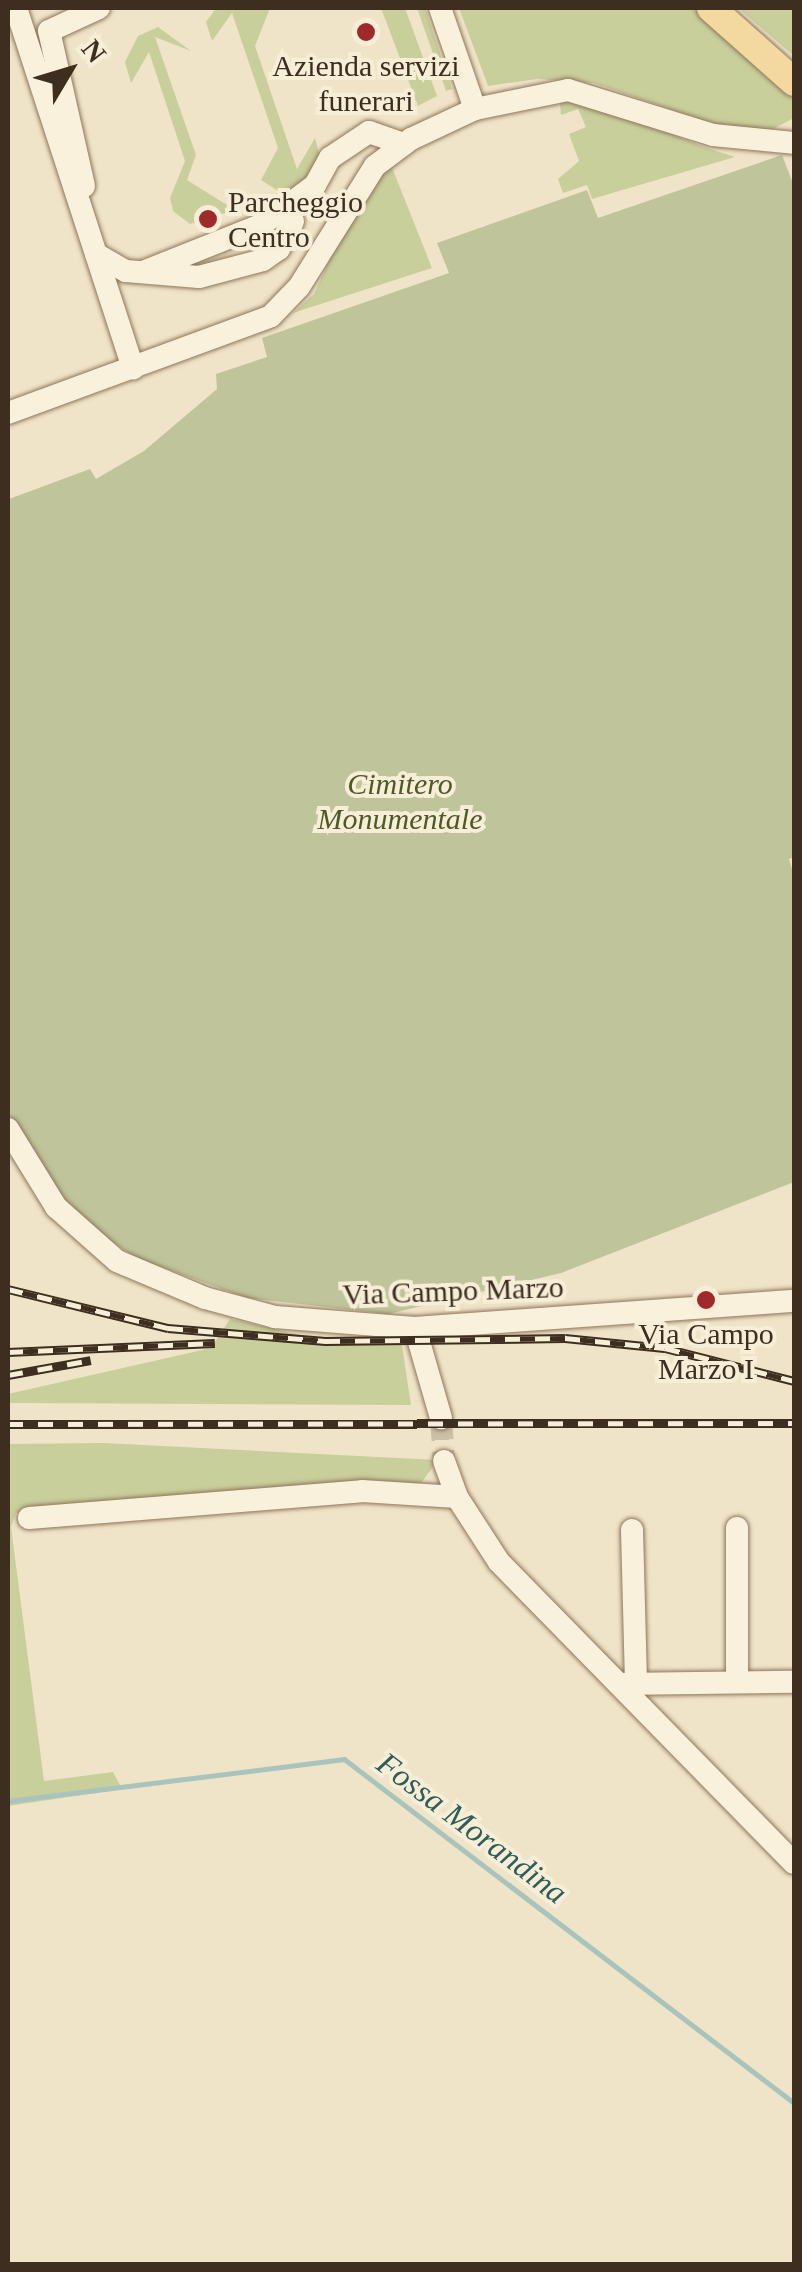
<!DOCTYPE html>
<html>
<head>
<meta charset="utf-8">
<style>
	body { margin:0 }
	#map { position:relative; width:802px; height:2272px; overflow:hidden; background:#f0e4c8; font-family:Georgia,serif }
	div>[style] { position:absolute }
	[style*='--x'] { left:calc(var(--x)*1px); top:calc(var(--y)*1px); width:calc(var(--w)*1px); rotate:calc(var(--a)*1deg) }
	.green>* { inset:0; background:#c9cf9b }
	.cemetery>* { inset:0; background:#bfc49a }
	.stream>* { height:5px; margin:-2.5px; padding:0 2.5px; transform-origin:2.5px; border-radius:2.5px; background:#a9c4bc }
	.minor-tunnel>* { height:22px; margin-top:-11px; transform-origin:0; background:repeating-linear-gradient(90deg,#ccc0a6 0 22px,transparent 0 33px) }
	.roads { filter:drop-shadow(0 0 2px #8d765c) drop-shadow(0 0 2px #8d765c) }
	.minor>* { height:22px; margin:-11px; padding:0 11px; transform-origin:11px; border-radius:11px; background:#faf1dc }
	.major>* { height:28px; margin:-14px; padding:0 14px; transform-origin:14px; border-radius:14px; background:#f3d9a0 }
	.rail>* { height:9px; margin-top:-4.5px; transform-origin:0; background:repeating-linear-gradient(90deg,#f7eed8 0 15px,#3d2e20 0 30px); box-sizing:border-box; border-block:2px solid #3d2e20 }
	.dots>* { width:28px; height:28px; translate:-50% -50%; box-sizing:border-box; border:5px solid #f7eed8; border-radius:50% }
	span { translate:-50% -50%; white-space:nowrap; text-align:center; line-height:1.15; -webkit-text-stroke:8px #f7eed8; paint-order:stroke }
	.poi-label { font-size:30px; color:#3d2e20 }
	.left { translate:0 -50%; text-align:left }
	.park-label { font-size:30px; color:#4d5a26; font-style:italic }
	.street-label { font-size:30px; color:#3d2e20 }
	.water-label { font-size:32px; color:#2f5d5a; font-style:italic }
	.frame { position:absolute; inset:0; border:10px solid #3d2e20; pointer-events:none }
	.north { position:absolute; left:20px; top:20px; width:100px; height:100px; -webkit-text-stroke:8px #f7eed8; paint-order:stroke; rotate:52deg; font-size:28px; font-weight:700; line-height:40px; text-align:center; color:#3d2e20 }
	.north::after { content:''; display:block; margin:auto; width:35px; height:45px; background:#3d2e20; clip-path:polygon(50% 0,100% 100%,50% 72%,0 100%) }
</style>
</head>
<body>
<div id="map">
	<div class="green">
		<div style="clip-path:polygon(216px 8px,270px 8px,255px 46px,297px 169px,315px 138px,319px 153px,309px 180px,297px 189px,283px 194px,261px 180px,278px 148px,232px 13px,212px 41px,206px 22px)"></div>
		<div style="clip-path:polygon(381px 8px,405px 8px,437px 96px,418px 106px)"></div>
		<div style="clip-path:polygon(417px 8px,425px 8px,452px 89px,446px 91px)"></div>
		<div style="clip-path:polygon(459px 8px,694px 8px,794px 98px,794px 118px,773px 129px,728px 129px,594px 83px,537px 79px,488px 86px)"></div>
		<div style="clip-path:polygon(738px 8px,794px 8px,794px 56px)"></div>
		<div style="clip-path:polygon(158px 27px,191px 51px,155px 37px,196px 155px,187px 180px,227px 205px,226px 213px,190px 224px,173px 211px,170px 198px,185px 161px,149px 52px,131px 83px,125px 62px,138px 36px)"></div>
		<div style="clip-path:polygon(574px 96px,704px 147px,735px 157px,592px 199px,587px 185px,563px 193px,558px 179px,579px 161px,569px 134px,586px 127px,578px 109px,561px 115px,560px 103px)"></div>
		<div style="clip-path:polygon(391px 165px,432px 268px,293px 313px,314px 294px,353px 207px)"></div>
		<div style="clip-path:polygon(230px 1319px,323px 1340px,402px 1345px,411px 1405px,8px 1403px,8px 1394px,211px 1348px)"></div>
		<div style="clip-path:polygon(104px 1443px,438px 1460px,418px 1487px,354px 1486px,16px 1513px,11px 1527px,44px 1781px,113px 1772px,122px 1789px,8px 1806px,8px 1444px)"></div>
	</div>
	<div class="cemetery">
		<div style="clip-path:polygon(782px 155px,794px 186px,794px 857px,789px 859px,794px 876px,794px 1182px,561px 1273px,388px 1314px,247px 1298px,137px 1258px,74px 1217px,8px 1113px,9px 499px,90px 469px,96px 479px,144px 451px,217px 389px,216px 374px,267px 357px,262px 338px,449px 273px,437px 243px,587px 190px,598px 218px)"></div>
	</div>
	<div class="stream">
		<div style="--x:8;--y:1801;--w:339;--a:-7.1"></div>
		<div style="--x:344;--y:1759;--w:566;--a:37.4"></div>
	</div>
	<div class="minor-tunnel">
		<div style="--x:441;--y:1418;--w:43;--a:86"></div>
	</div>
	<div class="roads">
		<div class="minor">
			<div style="--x:16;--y:8;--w:379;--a:72"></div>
			<div style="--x:440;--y:8;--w:107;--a:70.9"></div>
			<div style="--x:84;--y:186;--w:159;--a:-102.7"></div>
			<div style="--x:49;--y:31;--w:55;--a:-24.7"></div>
			<div style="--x:96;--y:254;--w:34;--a:30"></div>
			<div style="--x:126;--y:271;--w:73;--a:4.7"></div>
			<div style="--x:199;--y:277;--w:66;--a:-14.9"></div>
			<div style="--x:263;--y:260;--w:19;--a:-35"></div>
			<div style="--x:279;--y:249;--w:31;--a:-63"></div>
			<div style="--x:143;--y:272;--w:129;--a:-21.8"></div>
			<div style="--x:263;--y:224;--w:65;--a:-36.9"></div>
			<div style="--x:315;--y:185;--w:31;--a:-61"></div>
			<div style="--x:330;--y:158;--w:47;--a:-33.7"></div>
			<div style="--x:369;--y:132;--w:37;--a:19"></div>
			<div style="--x:8;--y:413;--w:280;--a:-20.2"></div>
			<div style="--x:271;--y:316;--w:40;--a:-46"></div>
			<div style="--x:299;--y:287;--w:143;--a:-57.9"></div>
			<div style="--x:375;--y:166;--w:45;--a:-36.9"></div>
			<div style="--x:411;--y:139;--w:71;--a:-25.1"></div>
			<div style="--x:475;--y:109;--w:95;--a:-11.5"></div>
			<div style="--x:568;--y:90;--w:152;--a:17.2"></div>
			<div style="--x:713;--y:135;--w:81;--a:5.6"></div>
			<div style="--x:8;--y:1129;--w:92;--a:58.4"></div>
			<div style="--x:56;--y:1207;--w:81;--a:41.5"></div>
			<div style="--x:117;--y:1261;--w:95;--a:22.8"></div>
			<div style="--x:205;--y:1298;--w:73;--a:15.2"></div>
			<div style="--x:275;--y:1317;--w:140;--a:4.5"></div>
			<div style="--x:415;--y:1328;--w:380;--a:-4.1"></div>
			<div style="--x:415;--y:1328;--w:94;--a:73.9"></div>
			<div style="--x:444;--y:1461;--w:38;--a:70"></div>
			<div style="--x:457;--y:1497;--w:77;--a:57.1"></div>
			<div style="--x:499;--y:1562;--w:421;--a:45.6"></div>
			<div style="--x:29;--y:1518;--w:334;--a:-4.6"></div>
			<div style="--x:362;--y:1491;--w:95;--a:3.6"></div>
			<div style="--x:737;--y:1528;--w:153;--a:90"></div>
			<div style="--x:632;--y:1530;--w:152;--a:88.5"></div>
			<div style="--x:619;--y:1684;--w:175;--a:-0.7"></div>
		</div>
		<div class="major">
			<div style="--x:711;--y:8;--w:111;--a:41.7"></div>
		</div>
	</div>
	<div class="rail">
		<div style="--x:8;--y:1289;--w:165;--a:13.7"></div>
		<div style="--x:168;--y:1328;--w:158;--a:4.7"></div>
		<div style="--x:325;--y:1341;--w:240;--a:-0.7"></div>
		<div style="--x:565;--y:1338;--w:100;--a:5.7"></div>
		<div style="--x:665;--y:1348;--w:133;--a:14.3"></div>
		<div style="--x:8;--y:1352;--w:207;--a:-2.5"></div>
		<div style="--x:8;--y:1375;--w:84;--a:-10.2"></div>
		<div style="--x:8;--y:1424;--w:786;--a:-0.07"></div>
	</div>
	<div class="dots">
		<div style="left:366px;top:32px;background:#9e2a2b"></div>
		<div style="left:208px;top:219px;background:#9e2a2b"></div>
		<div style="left:706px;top:1300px;background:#9e2a2b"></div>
	</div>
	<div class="poi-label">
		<span style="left:366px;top:83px">Azienda servizi<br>funerari</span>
		<span class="left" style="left:228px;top:219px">Parcheggio<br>Centro</span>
		<span style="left:706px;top:1351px">Via Campo<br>Marzo I</span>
	</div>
	<div class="park-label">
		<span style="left:400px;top:801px">Cimitero<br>Monumentale</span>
	</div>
	<div class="street-label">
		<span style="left:453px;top:1291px;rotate:-2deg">Via Campo Marzo</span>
	</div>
	<div class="water-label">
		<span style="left:472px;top:1828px;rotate:37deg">Fossa Morandina</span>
	</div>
	<div class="frame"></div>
	<div class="north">N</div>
</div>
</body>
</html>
